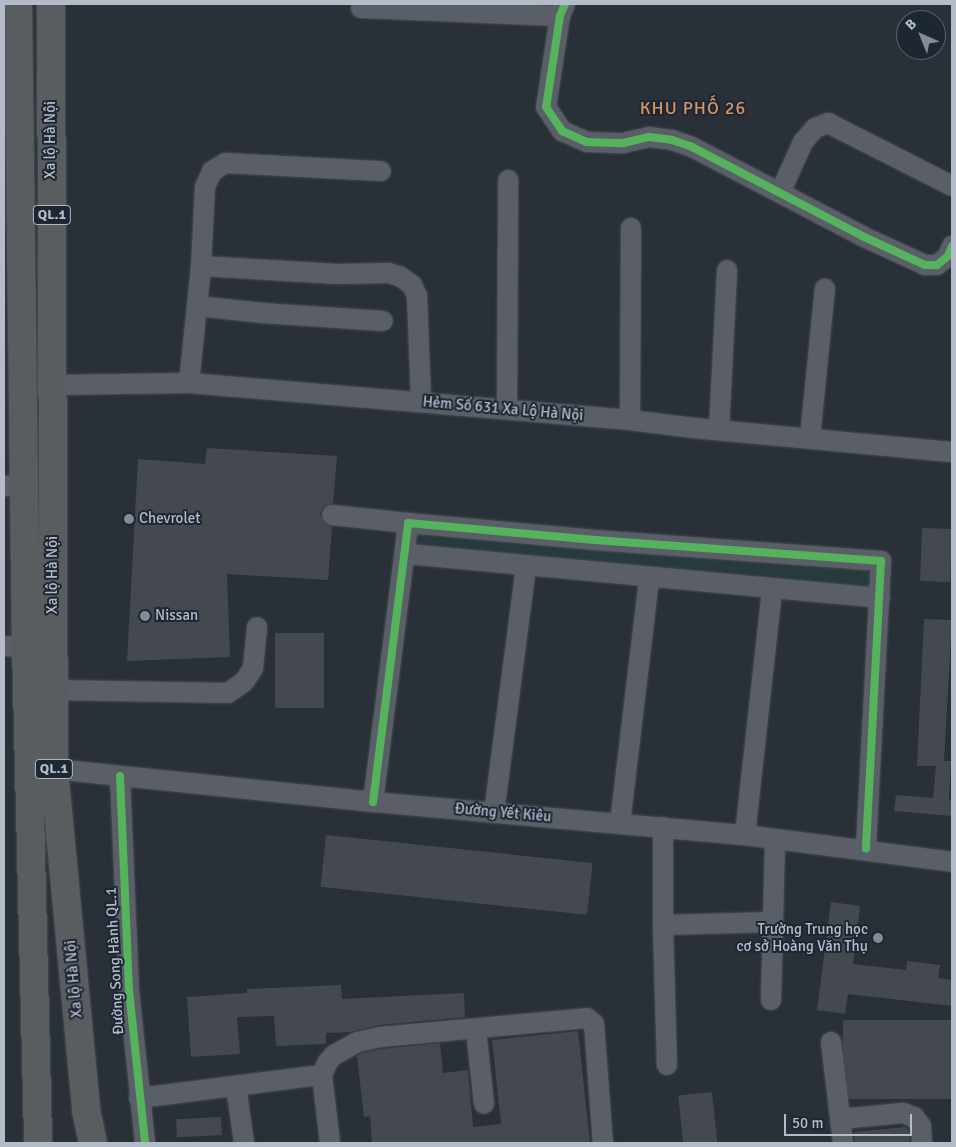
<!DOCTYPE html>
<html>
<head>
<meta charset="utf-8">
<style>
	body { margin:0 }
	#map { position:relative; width:956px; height:1147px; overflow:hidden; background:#2a3038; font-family:Signika,sans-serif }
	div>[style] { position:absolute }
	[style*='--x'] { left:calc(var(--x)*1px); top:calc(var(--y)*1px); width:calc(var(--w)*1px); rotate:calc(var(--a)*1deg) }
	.medical>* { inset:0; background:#31303e }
	.green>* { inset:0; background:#273a3e }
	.building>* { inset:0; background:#444950; transform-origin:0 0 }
	.roads { filter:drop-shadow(0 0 1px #484c53) drop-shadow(0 0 1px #484c53) }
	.minor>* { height:20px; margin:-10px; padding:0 10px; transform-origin:10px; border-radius:10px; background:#5a5e66 }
	.highway>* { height:28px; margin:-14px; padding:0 14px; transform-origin:14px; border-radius:14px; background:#5a5d60 }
	.cycleway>* { height:8px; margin:-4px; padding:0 4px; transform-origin:4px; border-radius:4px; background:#56b35d }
	.dots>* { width:14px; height:14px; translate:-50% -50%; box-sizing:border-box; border:2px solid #1d2633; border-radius:50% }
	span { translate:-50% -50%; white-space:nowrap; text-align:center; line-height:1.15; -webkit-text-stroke:4px #1d2633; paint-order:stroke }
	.shield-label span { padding:1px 4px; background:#1d2633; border:1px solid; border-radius:4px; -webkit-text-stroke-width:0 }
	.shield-label { font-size:14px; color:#b4bcc9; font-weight:700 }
	.street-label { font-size:15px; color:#b4bcc9 }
	.poi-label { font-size:15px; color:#b4bcc9 }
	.left { translate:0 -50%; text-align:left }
	.right { translate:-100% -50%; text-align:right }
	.quarter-label { font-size:18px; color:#d59563; letter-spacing:1px }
	.frame { position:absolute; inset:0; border:5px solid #b4bcc9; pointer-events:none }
	.north { position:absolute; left:896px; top:10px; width:50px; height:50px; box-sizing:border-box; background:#1d2633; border:1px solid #59626f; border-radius:50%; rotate:316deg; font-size:14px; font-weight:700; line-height:20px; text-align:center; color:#b4bcc9 }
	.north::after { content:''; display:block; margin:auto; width:18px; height:22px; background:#848b96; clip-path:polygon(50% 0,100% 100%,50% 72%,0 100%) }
	.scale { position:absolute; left:784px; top:1114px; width:128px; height:22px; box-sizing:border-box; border:2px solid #b4bcc9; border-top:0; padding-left:6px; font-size:15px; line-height:18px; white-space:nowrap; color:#b4bcc9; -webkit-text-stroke:4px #1d2633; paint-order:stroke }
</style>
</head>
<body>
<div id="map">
	<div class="medical">
		<div style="clip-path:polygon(8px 17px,16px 640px,4px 640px,4px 18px)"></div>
	</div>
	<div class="green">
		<div style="clip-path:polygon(414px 529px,875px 566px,874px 592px,412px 549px)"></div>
	</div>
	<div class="building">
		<div style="clip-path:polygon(207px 448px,337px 456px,333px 503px,323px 508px,320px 514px,325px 524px,332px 527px,328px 580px,227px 574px,230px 657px,127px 661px,138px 459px,205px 464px)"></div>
		<div style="left:922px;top:528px;width:30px;height:53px;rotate:2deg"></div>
		<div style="clip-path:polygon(924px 619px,952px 620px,944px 761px,951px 761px,949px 800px,952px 800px,952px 816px,894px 811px,896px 795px,933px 798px,936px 766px,917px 766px)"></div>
		<div style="left:275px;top:633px;width:49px;height:75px"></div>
		<div style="left:326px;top:835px;width:268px;height:52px;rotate:6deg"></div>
		<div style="clip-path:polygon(831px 902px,860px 906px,853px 964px,906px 970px,907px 961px,940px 965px,938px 978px,952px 980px,952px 1006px,848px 994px,845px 1014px,817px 1010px)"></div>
		<div style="clip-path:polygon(341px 985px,342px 999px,464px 993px,465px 1017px,379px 1025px,350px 1032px,326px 1033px,326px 1044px,276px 1046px,274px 1016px,237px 1017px,240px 1054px,191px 1057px,187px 997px,247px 993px,247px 989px)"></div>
		<div style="left:952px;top:1020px;width:79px;height:109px;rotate:90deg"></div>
		<div style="clip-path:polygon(578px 1031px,590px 1143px,372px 1143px,370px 1116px,364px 1117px,357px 1056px,361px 1053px,382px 1049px,440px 1043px,443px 1073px,468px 1070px,473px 1127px,501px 1124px,492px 1040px)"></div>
		<div style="left:712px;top:1092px;width:51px;height:34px;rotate:84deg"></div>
		<div style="left:221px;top:1117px;width:18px;height:45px;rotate:87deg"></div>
		<div style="clip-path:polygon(905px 1127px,909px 1130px,910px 1143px,855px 1143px,854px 1132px)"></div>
	</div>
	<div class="roads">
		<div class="minor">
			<div style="--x:565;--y:4;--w:13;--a:113"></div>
			<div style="--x:560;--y:16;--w:92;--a:98.7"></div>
			<div style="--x:546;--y:107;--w:29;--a:56"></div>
			<div style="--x:562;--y:131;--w:27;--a:24"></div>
			<div style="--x:587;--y:142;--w:36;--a:2"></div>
			<div style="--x:623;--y:143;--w:27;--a:-13"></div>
			<div style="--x:649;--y:137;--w:23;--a:7"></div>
			<div style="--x:672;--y:140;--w:21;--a:19"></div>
			<div style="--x:692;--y:147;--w:192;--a:27.6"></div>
			<div style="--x:862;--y:236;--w:69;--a:24.7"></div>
			<div style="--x:925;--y:265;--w:12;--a:0"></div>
			<div style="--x:937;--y:265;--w:14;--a:-39"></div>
			<div style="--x:948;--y:256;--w:11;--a:-68"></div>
			<div style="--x:361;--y:8;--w:199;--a:2.3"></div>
			<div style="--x:780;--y:193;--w:56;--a:-65.7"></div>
			<div style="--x:803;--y:142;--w:18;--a:-49"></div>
			<div style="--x:815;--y:128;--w:14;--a:-21"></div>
			<div style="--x:828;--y:123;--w:139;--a:26.9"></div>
			<div style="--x:201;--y:266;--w:136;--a:3.4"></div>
			<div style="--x:337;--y:274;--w:52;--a:-1.1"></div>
			<div style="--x:389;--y:273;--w:13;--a:18"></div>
			<div style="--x:401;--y:277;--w:14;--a:36"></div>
			<div style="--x:412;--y:285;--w:12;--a:66"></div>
			<div style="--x:417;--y:296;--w:106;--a:87.8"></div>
			<div style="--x:197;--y:306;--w:66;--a:6.1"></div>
			<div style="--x:263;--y:313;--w:120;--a:3.8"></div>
			<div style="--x:189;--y:383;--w:118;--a:-84.1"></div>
			<div style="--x:201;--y:266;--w:79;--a:-87.1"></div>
			<div style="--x:205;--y:187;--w:17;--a:-66"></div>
			<div style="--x:212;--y:171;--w:16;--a:-30"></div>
			<div style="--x:226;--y:163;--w:155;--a:3"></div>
			<div style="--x:52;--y:385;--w:137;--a:-0.8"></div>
			<div style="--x:189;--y:383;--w:443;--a:4.8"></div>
			<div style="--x:630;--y:420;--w:64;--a:7.2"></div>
			<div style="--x:693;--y:428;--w:260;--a:5.3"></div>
			<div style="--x:507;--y:409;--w:229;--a:-89.7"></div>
			<div style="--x:630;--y:420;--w:192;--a:-89.7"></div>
			<div style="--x:719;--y:430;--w:160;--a:-87.1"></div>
			<div style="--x:810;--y:438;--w:150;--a:-84.3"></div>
			<div style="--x:4;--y:486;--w:20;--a:-3"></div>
			<div style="--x:332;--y:515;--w:76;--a:6"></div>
			<div style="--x:406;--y:554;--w:476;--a:5.3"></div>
			<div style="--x:4;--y:646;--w:22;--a:3"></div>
			<div style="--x:53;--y:690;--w:175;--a:1"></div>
			<div style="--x:228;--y:693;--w:19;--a:-35"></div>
			<div style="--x:244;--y:682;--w:17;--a:-57"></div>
			<div style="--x:253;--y:668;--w:41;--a:-84.4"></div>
			<div style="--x:54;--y:769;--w:321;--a:5.9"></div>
			<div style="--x:373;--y:802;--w:373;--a:5.1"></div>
			<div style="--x:745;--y:835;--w:209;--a:7.4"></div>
			<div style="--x:120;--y:776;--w:214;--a:87.6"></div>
			<div style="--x:129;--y:990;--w:154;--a:84"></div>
			<div style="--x:373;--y:802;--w:281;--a:-82.8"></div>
			<div style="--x:408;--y:523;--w:188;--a:5.2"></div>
			<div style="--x:595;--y:540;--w:287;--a:4.2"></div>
			<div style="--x:881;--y:561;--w:288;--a:93"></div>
			<div style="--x:494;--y:813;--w:249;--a:-82.6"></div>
			<div style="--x:620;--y:823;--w:247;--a:-83.2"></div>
			<div style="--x:663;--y:827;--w:98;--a:90"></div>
			<div style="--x:663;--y:925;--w:140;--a:88.4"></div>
			<div style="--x:745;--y:835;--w:247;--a:-83.7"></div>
			<div style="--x:663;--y:925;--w:110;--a:-1.6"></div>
			<div style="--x:773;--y:922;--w:83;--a:-88.6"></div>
			<div style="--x:771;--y:1000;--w:78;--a:-88.5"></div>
			<div style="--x:476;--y:1030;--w:74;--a:83.8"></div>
			<div style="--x:831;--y:1042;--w:102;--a:83.2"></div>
			<div style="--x:322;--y:1075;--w:13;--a:-67"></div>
			<div style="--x:327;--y:1063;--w:11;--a:-49"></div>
			<div style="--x:334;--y:1055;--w:26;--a:-29"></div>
			<div style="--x:357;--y:1042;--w:24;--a:-12"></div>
			<div style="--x:380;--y:1037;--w:208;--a:-5.2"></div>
			<div style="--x:587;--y:1018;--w:9;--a:41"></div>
			<div style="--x:594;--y:1024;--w:119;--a:85.7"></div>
			<div style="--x:236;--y:1086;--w:58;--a:82"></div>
			<div style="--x:139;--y:1098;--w:184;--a:-7.2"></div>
			<div style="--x:322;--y:1075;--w:68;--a:83.3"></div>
			<div style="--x:840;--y:1119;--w:63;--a:-5.4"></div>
			<div style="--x:903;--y:1113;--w:12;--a:20"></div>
			<div style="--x:914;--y:1117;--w:11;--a:52"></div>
			<div style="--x:921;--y:1126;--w:17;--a:87"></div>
		</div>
		<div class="highway">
			<div style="--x:18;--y:4;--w:643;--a:89.29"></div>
			<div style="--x:26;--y:647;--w:496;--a:88.6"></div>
			<div style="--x:51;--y:4;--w:765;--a:89.78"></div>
			<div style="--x:54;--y:769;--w:342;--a:84.6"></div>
			<div style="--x:86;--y:1110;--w:34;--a:78"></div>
		</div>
	</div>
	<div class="cycleway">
		<div style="--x:565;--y:4;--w:13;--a:113"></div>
		<div style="--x:560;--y:16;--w:92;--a:98.7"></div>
		<div style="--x:546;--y:107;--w:29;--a:56"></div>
		<div style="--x:562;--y:131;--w:27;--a:24"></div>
		<div style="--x:587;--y:142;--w:36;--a:2"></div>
		<div style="--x:623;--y:143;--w:27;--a:-13"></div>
		<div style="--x:649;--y:137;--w:23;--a:7"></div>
		<div style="--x:672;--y:140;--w:21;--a:19"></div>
		<div style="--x:692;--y:147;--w:192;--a:27.6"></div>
		<div style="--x:862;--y:236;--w:69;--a:24.7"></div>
		<div style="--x:925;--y:265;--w:12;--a:0"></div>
		<div style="--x:937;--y:265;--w:14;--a:-39"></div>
		<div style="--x:948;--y:256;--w:11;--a:-68"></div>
		<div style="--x:120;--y:776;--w:214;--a:87.6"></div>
		<div style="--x:129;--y:990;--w:154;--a:84"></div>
		<div style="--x:373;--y:802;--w:281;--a:-82.8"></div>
		<div style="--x:408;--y:523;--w:188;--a:5.2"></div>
		<div style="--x:595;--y:540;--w:287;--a:4.2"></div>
		<div style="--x:881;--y:561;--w:288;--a:93"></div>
	</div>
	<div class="dots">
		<div style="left:129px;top:519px;background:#848b96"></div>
		<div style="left:145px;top:616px;background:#848b96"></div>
		<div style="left:878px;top:938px;background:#848b96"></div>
	</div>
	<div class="shield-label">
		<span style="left:52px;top:215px">QL.1</span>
		<span style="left:54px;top:769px">QL.1</span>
	</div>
	<div class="street-label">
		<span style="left:51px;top:140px;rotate:-90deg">Xa lộ Hà Nội</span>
		<span style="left:503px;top:409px;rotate:5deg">Hẻm Số 631 Xa Lộ Hà Nội</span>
		<span style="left:53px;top:575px;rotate:-90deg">Xa lộ Hà Nội</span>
		<span style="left:503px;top:813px;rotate:5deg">Đường Yết Kiêu</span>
		<span style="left:115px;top:961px;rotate:-93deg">Đường Song Hành QL.1</span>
		<span style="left:74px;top:979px;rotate:-95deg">Xa lộ Hà Nội</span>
	</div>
	<div class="poi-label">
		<span class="left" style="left:139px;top:519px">Chevrolet</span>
		<span class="left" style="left:155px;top:616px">Nissan</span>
		<span class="right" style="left:868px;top:938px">Trường Trung học<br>cơ sở Hoàng Văn Thụ</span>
	</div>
	<div class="quarter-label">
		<span style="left:693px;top:108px">KHU PHỐ 26</span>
	</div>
	<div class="frame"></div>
	<div class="north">B</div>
	<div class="scale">50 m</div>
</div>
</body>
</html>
